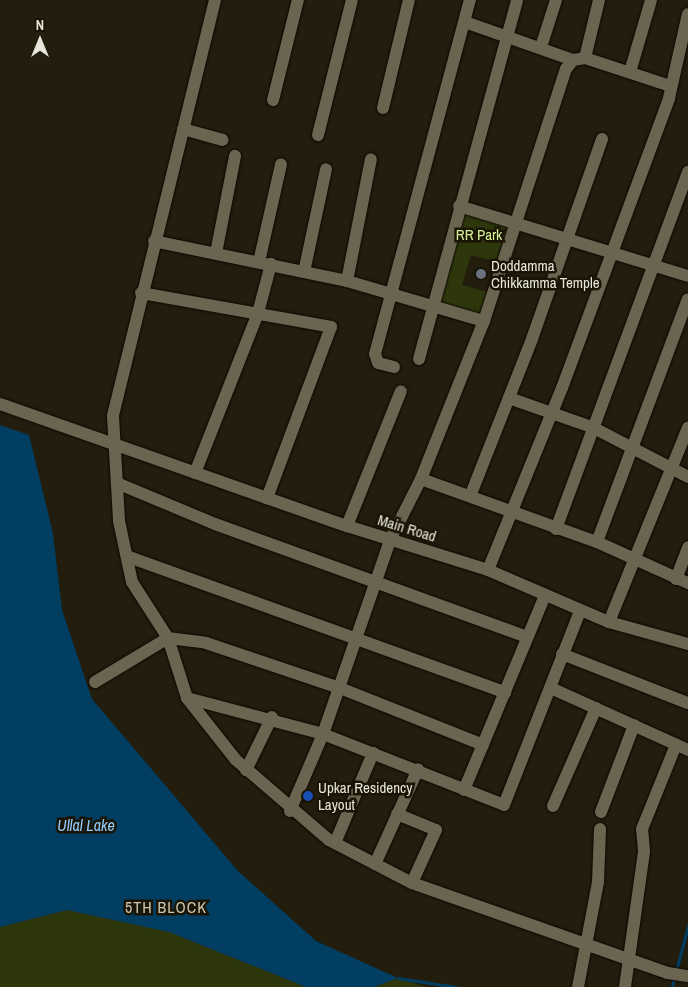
<!DOCTYPE html>
<html>
<head>
<meta charset="utf-8">
<style>
	body { margin:0 }
	#map { position:relative; width:688px; height:987px; overflow:hidden; background:#221d0c; font-family:"Archivo Narrow",sans-serif }
	div>[style] { position:absolute }
	[style*='--x'] { left:calc(var(--x)*1px); top:calc(var(--y)*1px); width:calc(var(--w)*1px); rotate:calc(var(--a)*1deg) }
	.green>* { inset:0; background:#2d370b }
	.water>* { inset:0; background:#023d62 }
	.stream>* { height:2.5px; margin:-1.25px; padding:0 1.25px; transform-origin:1.25px; border-radius:1.25px; background:#023d62 }
	.roads { filter:drop-shadow(0 0 1px #0c0700) drop-shadow(0 0 1px #0c0700) }
	.minor>* { height:12px; margin:-6px; padding:0 6px; transform-origin:6px; border-radius:6px; background:#6a6451 }
	.dots>* { width:14px; height:14px; translate:-50% -50%; box-sizing:border-box; border:2px solid #191404; border-radius:50% }
	span { translate:-50% -50%; white-space:nowrap; text-align:center; line-height:1.15; -webkit-text-stroke:5px #191404; paint-order:stroke }
	.park-label { font-size:15px; color:#d6f099 }
	.poi-label { font-size:15px; color:#e8e5da }
	.left { translate:0 -50%; text-align:left }
	.street-label { font-size:15px; color:#e8e5da }
	.water-label { font-size:16px; color:#93cdfe; font-style:italic }
	.neighbourhood-label { font-size:16px; color:#cbc5af; letter-spacing:1px }
	.north { position:absolute; left:15px; top:15px; width:50px; height:50px; -webkit-text-stroke:4px #191404; paint-order:stroke; rotate:0deg; font-size:14px; font-weight:700; line-height:20px; text-align:center; color:#e8e5da }
	.north::after { content:''; display:block; margin:auto; width:18px; height:22px; background:#e8e5da; clip-path:polygon(50% 0,100% 100%,50% 72%,0 100%) }
</style>
</head>
<body>
<div id="map">
	<div class="green">
		<div style="clip-path:polygon(463px 209px,513px 224px,500px 263px,471px 255px,462px 285px,491px 293px,483px 318px,434px 303px)"></div>
		<div style="clip-path:polygon(67px 910px,169px 932px,306px 987px,0 987px,0 927px)"></div>
		<div style="clip-path:polygon(398px 978px,426px 987px,374px 987px)"></div>
	</div>
	<div class="water">
		<div style="clip-path:polygon(0 425px,29px 435px,53px 533px,62px 610px,92px 699px,238px 871px,316px 941px,398px 978px,374px 987px,306px 987px,169px 932px,67px 910px,0 927px)"></div>
	</div>
	<div class="stream">
		<div style="--x:676;--y:971;--w:47;--a:-75.1"></div>
		<div style="--x:398;--y:978;--w:59;--a:8.8"></div>
		<div style="--x:672;--y:987;--w:9;--a:-77"></div>
	</div>
	<div class="roads">
		<div class="minor">
			<div style="--x:215;--y:0;--w:428;--a:103.8"></div>
			<div style="--x:113;--y:416;--w:105;--a:86.7"></div>
			<div style="--x:119;--y:521;--w:62;--a:78"></div>
			<div style="--x:132;--y:582;--w:67;--a:57.3"></div>
			<div style="--x:168;--y:638;--w:63;--a:72.4"></div>
			<div style="--x:187;--y:698;--w:79;--a:51.7"></div>
			<div style="--x:236;--y:760;--w:123;--a:40.7"></div>
			<div style="--x:329;--y:840;--w:93;--a:27.4"></div>
			<div style="--x:412;--y:883;--w:271;--a:19.4"></div>
			<div style="--x:668;--y:973;--w:20;--a:9"></div>
			<div style="--x:465;--y:22;--w:114;--a:19.4"></div>
			<div style="--x:541;--y:47;--w:49;--a:-72.3"></div>
			<div style="--x:585;--y:58;--w:60;--a:-76.4"></div>
			<div style="--x:630;--y:72;--w:75;--a:-73.7"></div>
			<div style="--x:273;--y:100;--w:103;--a:-76"></div>
			<div style="--x:383;--y:108;--w:111;--a:-76.5"></div>
			<div style="--x:183;--y:129;--w:41;--a:15.4"></div>
			<div style="--x:318;--y:135;--w:139;--a:-75.9"></div>
			<div style="--x:459;--y:206;--w:239;--a:17"></div>
			<div style="--x:154;--y:241;--w:197;--a:11.7"></div>
			<div style="--x:347;--y:281;--w:143;--a:16.3"></div>
			<div style="--x:216;--y:253;--w:99;--a:-78.9"></div>
			<div style="--x:259;--y:262;--w:100;--a:-77.3"></div>
			<div style="--x:304;--y:272;--w:105;--a:-77.9"></div>
			<div style="--x:347;--y:281;--w:124;--a:-78.9"></div>
			<div style="--x:141;--y:293;--w:193;--a:10.1"></div>
			<div style="--x:331;--y:327;--w:183;--a:110.5"></div>
			<div style="--x:419;--y:359;--w:372;--a:-74.7"></div>
			<div style="--x:394;--y:367;--w:16;--a:-166"></div>
			<div style="--x:378;--y:363;--w:9;--a:-108"></div>
			<div style="--x:375;--y:354;--w:367;--a:-75"></div>
			<div style="--x:509;--y:398;--w:90;--a:19.4"></div>
			<div style="--x:594;--y:428;--w:106;--a:27.5"></div>
			<div style="--x:0;--y:404;--w:368;--a:19.4"></div>
			<div style="--x:347;--y:526;--w:148;--a:17.3"></div>
			<div style="--x:488;--y:570;--w:132;--a:23.3"></div>
			<div style="--x:609;--y:622;--w:82;--a:15.6"></div>
			<div style="--x:195;--y:473;--w:172;--a:-68.5"></div>
			<div style="--x:258;--y:313;--w:51;--a:-75.1"></div>
			<div style="--x:421;--y:479;--w:187;--a:19.7"></div>
			<div style="--x:597;--y:542;--w:100;--a:24.3"></div>
			<div style="--x:117;--y:483;--w:106;--a:22.7"></div>
			<div style="--x:215;--y:524;--w:332;--a:19.9"></div>
			<div style="--x:471;--y:494;--w:167;--a:-68.5"></div>
			<div style="--x:532;--y:339;--w:212;--a:-70.7"></div>
			<div style="--x:347;--y:526;--w:145;--a:-68.2"></div>
			<div style="--x:556;--y:529;--w:381;--a:-69.7"></div>
			<div style="--x:597;--y:542;--w:259;--a:-69.5"></div>
			<div style="--x:129;--y:557;--w:400;--a:19.8"></div>
			<div style="--x:488;--y:570;--w:196;--a:-67.9"></div>
			<div style="--x:562;--y:388;--w:309;--a:-69.7"></div>
			<div style="--x:669;--y:98;--w:86;--a:-77.3"></div>
			<div style="--x:676;--y:579;--w:34;--a:-69"></div>
			<div style="--x:609;--y:622;--w:210;--a:-67.9"></div>
			<div style="--x:562;--y:654;--w:135;--a:21.3"></div>
			<div style="--x:95;--y:682;--w:85;--a:-31.1"></div>
			<div style="--x:168;--y:638;--w:38;--a:7"></div>
			<div style="--x:206;--y:643;--w:141;--a:18.6"></div>
			<div style="--x:340;--y:688;--w:154;--a:21.7"></div>
			<div style="--x:553;--y:689;--w:148;--a:24.3"></div>
			<div style="--x:187;--y:698;--w:141;--a:14.8"></div>
			<div style="--x:323;--y:734;--w:194;--a:21.4"></div>
			<div style="--x:504;--y:805;--w:208;--a:-68.6"></div>
			<div style="--x:246;--y:770;--w:59;--a:-63.9"></div>
			<div style="--x:464;--y:790;--w:211;--a:-67.4"></div>
			<div style="--x:553;--y:806;--w:107;--a:-66.3"></div>
			<div style="--x:290;--y:811;--w:84;--a:-66.8"></div>
			<div style="--x:323;--y:734;--w:205;--a:-70.9"></div>
			<div style="--x:390;--y:540;--w:68;--a:-63.1"></div>
			<div style="--x:421;--y:479;--w:170;--a:-68.3"></div>
			<div style="--x:484;--y:321;--w:265;--a:-72"></div>
			<div style="--x:566;--y:69;--w:11;--a:-52"></div>
			<div style="--x:573;--y:60;--w:12;--a:-9"></div>
			<div style="--x:585;--y:58;--w:89;--a:18.2"></div>
			<div style="--x:601;--y:812;--w:93;--a:-69.2"></div>
			<div style="--x:397;--y:814;--w:42;--a:22.3"></div>
			<div style="--x:436;--y:830;--w:58;--a:114.4"></div>
			<div style="--x:335;--y:843;--w:98;--a:-67.1"></div>
			<div style="--x:375;--y:864;--w:104;--a:-65.6"></div>
			<div style="--x:578;--y:987;--w:107;--a:-79.2"></div>
			<div style="--x:598;--y:882;--w:53;--a:-87.8"></div>
			<div style="--x:625;--y:987;--w:137;--a:-82"></div>
			<div style="--x:644;--y:851;--w:22;--a:-95"></div>
			<div style="--x:642;--y:829;--w:91;--a:-68"></div>
		</div>
	</div>
	<div class="dots">
		<div style="left:481px;top:274px;background:#6b7280"></div>
		<div style="left:308px;top:796px;background:#1a4fb4"></div>
	</div>
	<div class="park-label">
		<span style="left:479px;top:235px">RR Park</span>
	</div>
	<div class="poi-label">
		<span class="left" style="left:491px;top:274px">Doddamma<br>Chikkamma Temple</span>
		<span class="left" style="left:318px;top:796px">Upkar Residency<br>Layout</span>
	</div>
	<div class="street-label">
		<span style="left:407px;top:528px;rotate:17deg">Main Road</span>
	</div>
	<div class="water-label">
		<span style="left:86px;top:825px">Ullal Lake</span>
	</div>
	<div class="neighbourhood-label">
		<span style="left:166px;top:907px">5TH BLOCK</span>
	</div>
	<div class="north">N</div>
</div>
</body>
</html>
